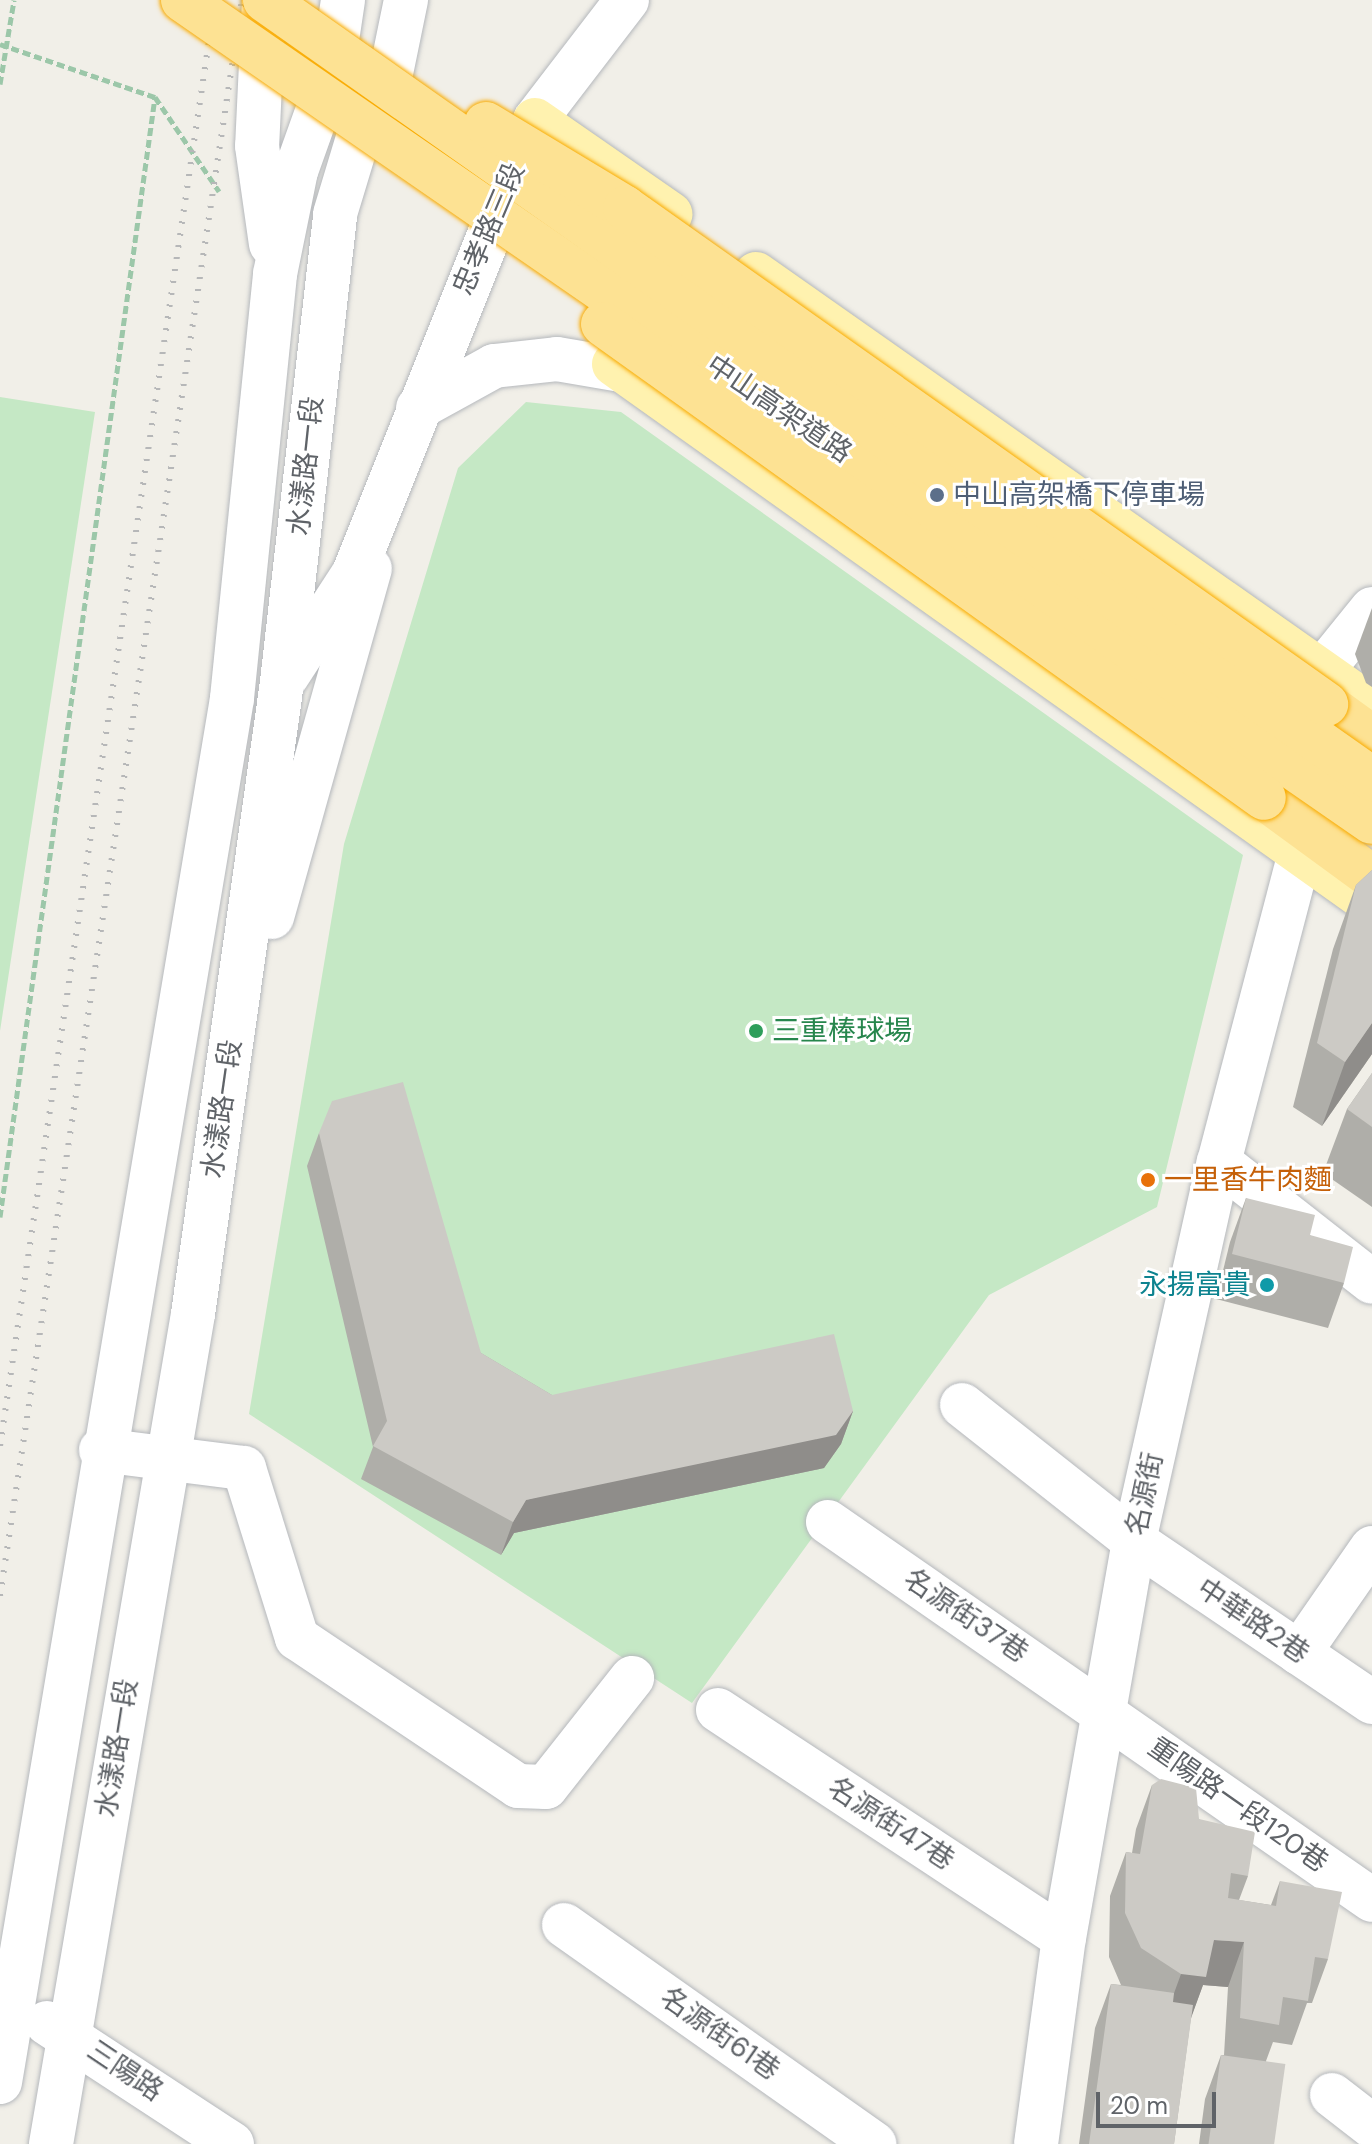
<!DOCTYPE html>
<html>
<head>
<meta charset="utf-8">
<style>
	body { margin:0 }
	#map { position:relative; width:1372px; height:2144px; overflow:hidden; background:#f1efe8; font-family:"DM Sans","Noto Sans TC",sans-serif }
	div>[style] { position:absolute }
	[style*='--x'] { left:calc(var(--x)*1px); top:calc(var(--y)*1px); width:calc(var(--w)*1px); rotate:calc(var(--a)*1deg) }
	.green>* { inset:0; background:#c5e8c5 }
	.path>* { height:5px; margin-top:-2.5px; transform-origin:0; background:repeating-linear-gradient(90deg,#9cc7a9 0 8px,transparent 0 12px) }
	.roads { filter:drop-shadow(0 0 2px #b5b8bc) drop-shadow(0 0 2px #b5b8bc) }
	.minor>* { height:44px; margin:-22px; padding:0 22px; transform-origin:22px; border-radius:22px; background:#fff }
	.major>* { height:44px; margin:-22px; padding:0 22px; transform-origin:22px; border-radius:22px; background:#fff2af }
	.highway>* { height:44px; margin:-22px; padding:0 22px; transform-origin:22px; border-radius:22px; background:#fde293 }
	.rail>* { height:6px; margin-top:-3px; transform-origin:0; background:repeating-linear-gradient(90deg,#b6b7b8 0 2px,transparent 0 12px) }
	.bridges { filter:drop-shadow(0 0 2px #f9ab00) drop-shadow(0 0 2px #f9ab00) }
	.highway-bridge>* { height:44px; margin:-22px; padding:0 22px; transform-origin:22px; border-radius:22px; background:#fde293 }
	.wall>* { inset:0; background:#afaea9 }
	.shaded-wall>* { inset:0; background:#8f8d8a }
	.building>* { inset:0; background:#cccac5; transform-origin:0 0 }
	.dots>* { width:22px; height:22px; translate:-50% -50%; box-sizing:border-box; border:4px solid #fff; border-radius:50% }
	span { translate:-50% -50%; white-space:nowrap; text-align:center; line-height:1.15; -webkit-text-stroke:6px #fff; paint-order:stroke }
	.street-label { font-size:28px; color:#5f6368 }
	.service-label { font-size:28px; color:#4e5e75 }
	.left { translate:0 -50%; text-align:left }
	.leisure-label { font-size:28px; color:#27864d }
	.food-label { font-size:28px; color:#c56008 }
	.culture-label { font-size:28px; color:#0d838f }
	.right { translate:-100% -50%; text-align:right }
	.scale { position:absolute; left:1096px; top:2092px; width:120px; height:36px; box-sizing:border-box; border:4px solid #5f6368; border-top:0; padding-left:10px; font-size:24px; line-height:28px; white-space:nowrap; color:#5f6368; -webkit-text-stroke:6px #fff; paint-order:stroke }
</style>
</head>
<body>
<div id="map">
	<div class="green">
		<div style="clip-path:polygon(0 397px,95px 412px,0 1031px)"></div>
		<div style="clip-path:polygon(526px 402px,621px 412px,1243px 855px,1157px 1207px,989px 1295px,692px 1703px,249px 1414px,344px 844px,458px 468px)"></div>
	</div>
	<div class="path">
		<div style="--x:0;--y:44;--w:164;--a:18.9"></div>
		<div style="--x:155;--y:97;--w:114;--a:55.8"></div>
		<div style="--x:0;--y:84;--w:85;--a:-80.5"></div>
		<div style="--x:0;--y:1217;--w:1131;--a:-82.12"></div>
	</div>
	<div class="roads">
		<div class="minor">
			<div style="--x:264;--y:0;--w:146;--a:92.7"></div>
			<div style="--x:257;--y:146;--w:99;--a:81.9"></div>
			<div style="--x:418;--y:408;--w:87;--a:-28.9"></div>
			<div style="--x:494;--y:366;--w:63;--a:-6.3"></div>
			<div style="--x:557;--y:359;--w:95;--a:9.7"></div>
			<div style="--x:1321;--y:672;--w:81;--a:-51"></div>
			<div style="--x:287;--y:676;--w:123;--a:-57"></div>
			<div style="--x:354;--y:573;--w:488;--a:-68.2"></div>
			<div style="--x:535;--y:120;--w:151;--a:-52.5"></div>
			<div style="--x:272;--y:917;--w:362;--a:-74.3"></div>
			<div style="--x:1219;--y:1162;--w:194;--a:38.1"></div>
			<div style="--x:962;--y:1405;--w:219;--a:38.3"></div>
			<div style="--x:1134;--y:1541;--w:287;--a:34.1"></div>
			<div style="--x:101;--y:1450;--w:144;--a:7.2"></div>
			<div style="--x:244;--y:1468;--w:178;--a:72.7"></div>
			<div style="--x:297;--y:1638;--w:266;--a:33.8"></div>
			<div style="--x:518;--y:1786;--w:28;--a:2"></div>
			<div style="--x:546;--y:1787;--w:139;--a:-51.7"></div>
			<div style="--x:828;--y:1522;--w:662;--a:34.79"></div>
			<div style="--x:1299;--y:1653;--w:128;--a:-55.2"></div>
			<div style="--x:718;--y:1710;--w:414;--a:33.4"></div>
			<div style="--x:564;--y:1925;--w:380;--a:35.2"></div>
			<div style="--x:47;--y:2023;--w:221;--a:33.2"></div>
			<div style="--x:0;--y:2082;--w:1403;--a:-80.48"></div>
			<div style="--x:232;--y:698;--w:426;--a:-84.2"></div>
			<div style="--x:275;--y:274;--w:105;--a:-78.5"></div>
			<div style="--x:296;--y:171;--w:110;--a:-70.4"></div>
			<div style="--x:333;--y:67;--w:68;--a:-81.5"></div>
			<div style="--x:1332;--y:2095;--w:51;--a:37.8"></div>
			<div style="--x:51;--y:2144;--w:842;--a:-80.29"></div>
			<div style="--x:193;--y:1314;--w:638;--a:-81.98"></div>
			<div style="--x:282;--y:682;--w:471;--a:-83.5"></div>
			<div style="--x:335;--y:214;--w:79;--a:-73.2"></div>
			<div style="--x:358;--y:138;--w:68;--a:-61.9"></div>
			<div style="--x:390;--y:78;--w:80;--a:-78.4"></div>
			<div style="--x:1036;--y:2144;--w:208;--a:-82.3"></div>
			<div style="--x:1064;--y:1938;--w:403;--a:-80"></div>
			<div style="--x:1134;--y:1541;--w:388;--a:-77.4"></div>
			<div style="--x:1219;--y:1162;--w:318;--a:-75.3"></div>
		</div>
		<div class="major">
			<div style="--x:535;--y:120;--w:165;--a:34.8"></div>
			<div style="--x:756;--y:274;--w:753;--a:35.1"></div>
			<div style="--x:614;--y:364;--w:931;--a:35.47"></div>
		</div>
		<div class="highway">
			<div style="--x:1326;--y:704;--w:57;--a:35.7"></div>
			<div style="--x:1264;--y:798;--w:134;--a:36.2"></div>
		</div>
	</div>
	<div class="rail">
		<div style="--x:0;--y:1446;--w:1462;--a:-81.54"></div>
		<div style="--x:0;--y:1596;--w:1614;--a:-81.38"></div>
	</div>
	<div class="bridges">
		<div class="highway-bridge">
			<div style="--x:183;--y:0;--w:1445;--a:34.66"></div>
			<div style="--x:265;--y:0;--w:1354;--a:35.13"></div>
			<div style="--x:486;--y:124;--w:162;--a:31.1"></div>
			<div style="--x:625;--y:208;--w:859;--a:35.28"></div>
			<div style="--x:603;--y:324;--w:813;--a:35.64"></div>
		</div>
	</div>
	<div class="wall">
		<div style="clip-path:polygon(1372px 608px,1372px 687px,1366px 683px,1355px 654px)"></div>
		<div style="clip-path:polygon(1372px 870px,1372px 1054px,1322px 1126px,1293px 1107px,1333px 949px,1356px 885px)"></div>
		<div style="clip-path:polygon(1372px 1073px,1372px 1207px,1323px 1173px,1347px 1109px)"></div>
		<div style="clip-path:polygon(319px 1133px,481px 1353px,552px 1395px,853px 1411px,841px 1444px,824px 1468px,514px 1533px,501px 1555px,361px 1479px,373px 1447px,307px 1166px)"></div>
		<div style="clip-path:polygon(1246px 1198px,1310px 1235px,1344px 1283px,1328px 1328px,1216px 1299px,1230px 1242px)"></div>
		<div style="clip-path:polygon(1152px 1785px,1199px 1819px,1248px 1876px,1239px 1900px,1271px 1905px,1280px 1881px,1328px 1959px,1312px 2003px,1307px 2003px,1292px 2045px,1273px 2042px,1266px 2061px,1274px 2144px,1199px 2144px,1205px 2099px,1221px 2055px,1224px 2055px,1228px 1987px,1203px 1985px,1191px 2017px,1174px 2144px,1079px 2144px,1095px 2028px,1111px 1984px,1121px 1985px,1109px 1957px,1110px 1896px,1126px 1852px,1132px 1853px,1136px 1829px)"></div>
	</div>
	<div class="shaded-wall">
		<div style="clip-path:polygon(1372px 1023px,1372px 1054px,1322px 1126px,1345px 1062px)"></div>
		<div style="clip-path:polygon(853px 1411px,841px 1444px,824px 1468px,514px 1533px,501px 1555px,513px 1522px,526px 1500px)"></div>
		<div style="clip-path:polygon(1214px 1940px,1244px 1942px,1228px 1987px,1203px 1985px,1190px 2021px,1165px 2018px,1181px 1974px)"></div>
	</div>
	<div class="building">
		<div style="clip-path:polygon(1372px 870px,1372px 1023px,1345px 1062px,1317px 1043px,1356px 885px)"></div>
		<div style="clip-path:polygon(1372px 1073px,1372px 1127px,1347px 1109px)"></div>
		<div style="clip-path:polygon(403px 1082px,481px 1353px,552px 1395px,834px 1334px,853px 1411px,836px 1435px,526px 1500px,513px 1522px,373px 1446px,387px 1421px,319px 1133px,332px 1101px)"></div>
		<div style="clip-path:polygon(1246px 1198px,1315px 1215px,1310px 1235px,1353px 1247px,1344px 1283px,1232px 1254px)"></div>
		<div style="clip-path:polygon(1161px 1779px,1196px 1788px,1199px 1819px,1255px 1832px,1248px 1876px,1231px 1873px,1228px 1898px,1276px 1906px,1280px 1881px,1342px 1892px,1328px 1959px,1315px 1957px,1308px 2001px,1283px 1997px,1279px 2025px,1240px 2018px,1244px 1942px,1214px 1940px,1206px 1977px,1181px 1974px,1141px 1948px,1125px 1913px,1126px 1852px,1140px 1854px,1152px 1785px)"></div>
		<div style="clip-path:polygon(1111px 1984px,1174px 1993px,1173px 2002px,1193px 2005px,1174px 2144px,1089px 2144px)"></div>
		<div style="left:1221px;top:2055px;width:65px;height:90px;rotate:8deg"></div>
	</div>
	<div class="dots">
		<div style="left:937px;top:495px;background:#5c6f8a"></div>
		<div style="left:756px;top:1031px;background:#2e9e5b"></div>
		<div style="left:1148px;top:1180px;background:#e8710a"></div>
		<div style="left:1267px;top:1285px;background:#0f9aa8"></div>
	</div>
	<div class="street-label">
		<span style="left:489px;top:229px;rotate:-67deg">忠孝路三段</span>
		<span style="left:779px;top:409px;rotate:34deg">中山高架道路</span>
		<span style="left:306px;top:466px;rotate:-84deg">水漾路一段</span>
		<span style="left:222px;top:1109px;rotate:-82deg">水漾路一段</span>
		<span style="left:1145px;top:1494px;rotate:-78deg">名源街</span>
		<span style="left:966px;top:1616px;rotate:34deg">名源街37巷</span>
		<span style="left:1253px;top:1621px;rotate:34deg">中華路2巷</span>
		<span style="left:117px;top:1748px;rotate:-81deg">水漾路一段</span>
		<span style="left:1238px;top:1805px;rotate:35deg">重陽路一段120巷</span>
		<span style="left:891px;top:1824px;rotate:33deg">名源街47巷</span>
		<span style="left:720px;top:2034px;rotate:35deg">名源街61巷</span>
		<span style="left:125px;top:2071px;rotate:34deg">三陽路</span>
	</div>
	<div class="service-label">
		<span class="left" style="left:953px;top:495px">中山高架橋下停車場</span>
	</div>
	<div class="leisure-label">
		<span class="left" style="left:772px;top:1031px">三重棒球場</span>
	</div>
	<div class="food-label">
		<span class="left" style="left:1164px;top:1180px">一里香牛肉麵</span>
	</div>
	<div class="culture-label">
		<span class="right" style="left:1251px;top:1285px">永揚富貴</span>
	</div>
	<div class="scale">20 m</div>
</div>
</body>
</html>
